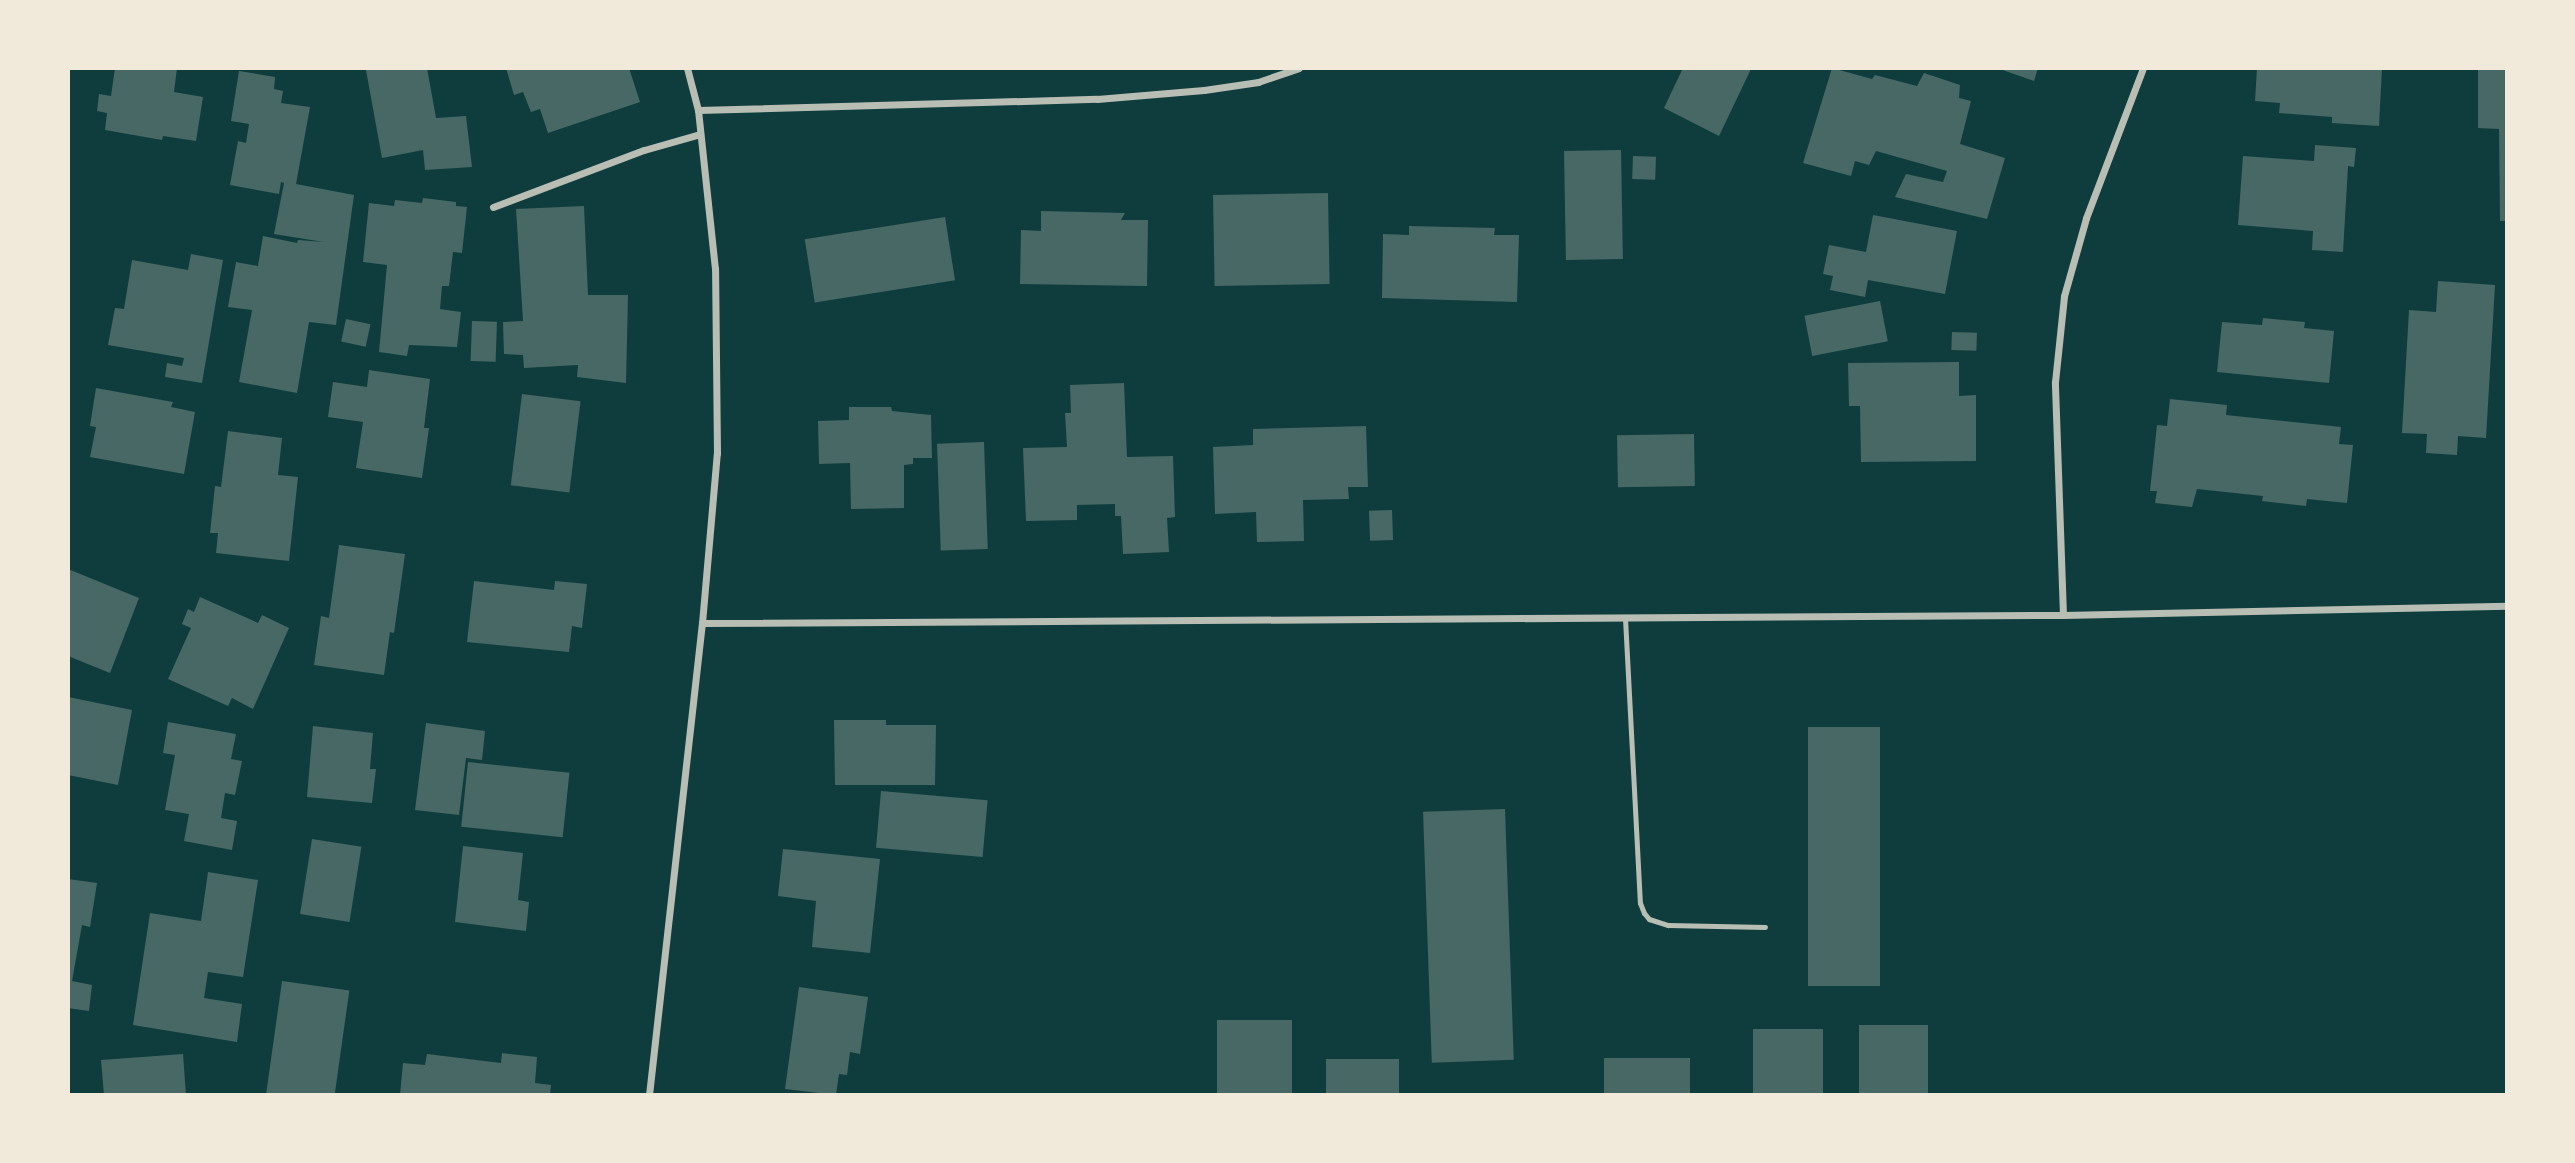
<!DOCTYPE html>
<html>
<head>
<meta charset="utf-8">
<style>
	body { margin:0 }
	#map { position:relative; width:2575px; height:1163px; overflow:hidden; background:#0f3d3e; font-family:"PT Sans",sans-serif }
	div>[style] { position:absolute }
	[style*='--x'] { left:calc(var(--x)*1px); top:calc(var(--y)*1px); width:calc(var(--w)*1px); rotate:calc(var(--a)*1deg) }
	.building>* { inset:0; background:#486865; transform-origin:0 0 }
	.service>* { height:5px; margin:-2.5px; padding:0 2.5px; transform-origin:2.5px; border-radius:2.5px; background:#b8beb3 }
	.minor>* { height:7px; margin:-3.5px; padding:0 3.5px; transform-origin:3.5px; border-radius:3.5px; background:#b8beb3 }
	span { translate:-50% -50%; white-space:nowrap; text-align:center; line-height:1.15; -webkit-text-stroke:5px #f1e9da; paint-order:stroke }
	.frame { position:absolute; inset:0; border:70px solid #f1e9da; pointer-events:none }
</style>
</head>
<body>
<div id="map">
	<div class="building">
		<div style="clip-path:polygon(115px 68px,177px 68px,174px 92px,203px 97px,196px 141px,163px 136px,162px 140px,105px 130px,107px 113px,97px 111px,99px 94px,111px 96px)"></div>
		<div style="clip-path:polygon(427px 68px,436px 118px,466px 116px,472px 167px,425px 170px,423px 150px,382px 158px,366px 70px)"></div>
		<div style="clip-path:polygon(506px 68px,629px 68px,640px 102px,548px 133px,540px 109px,531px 112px,523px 92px,514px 95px)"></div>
		<div style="clip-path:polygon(1683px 68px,1751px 69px,1719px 136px,1664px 108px)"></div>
		<div style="clip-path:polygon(1832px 68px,1872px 79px,1875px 75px,1917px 86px,1924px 73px,1960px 85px,1959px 98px,1971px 101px,1960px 144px,2005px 158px,1987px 219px,1895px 197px,1906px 174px,1943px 182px,1947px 171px,1876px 151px,1869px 165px,1855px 161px,1851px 176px,1803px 163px)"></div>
		<div style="clip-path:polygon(1997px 68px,2038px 68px,2034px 81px)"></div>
		<div style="clip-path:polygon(2257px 68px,2382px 68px,2379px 126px,2332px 123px,2332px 117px,2279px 113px,2280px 103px,2255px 101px)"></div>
		<div style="clip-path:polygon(2478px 70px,2507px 70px,2507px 221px,2500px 221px,2499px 129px,2478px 128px)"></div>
		<div style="clip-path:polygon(239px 71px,275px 77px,274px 89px,283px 91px,281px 103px,310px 107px,296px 184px,354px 195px,336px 325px,309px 322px,297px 393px,239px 382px,252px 310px,228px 307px,236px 262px,258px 266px,263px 236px,297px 243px,298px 240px,324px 242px,274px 234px,284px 183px,281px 182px,279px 194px,230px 185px,238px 141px,246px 143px,249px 124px,231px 121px)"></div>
		<div style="clip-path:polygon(2315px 145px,2356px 148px,2354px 167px,2348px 166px,2343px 252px,2312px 250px,2313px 231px,2238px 225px,2243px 156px,2314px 161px)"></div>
		<div style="left:1621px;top:150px;width:109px;height:57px;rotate:89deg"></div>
		<div style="left:1633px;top:156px;width:23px;height:23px;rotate:2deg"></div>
		<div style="left:1328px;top:193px;width:91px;height:115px;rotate:89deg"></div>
		<div style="clip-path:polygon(423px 198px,456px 202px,456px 206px,467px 207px,462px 253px,453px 252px,449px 286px,442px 286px,440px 309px,461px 312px,457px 347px,409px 345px,407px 356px,379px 352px,387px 265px,363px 262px,369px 203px,394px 206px,395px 200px,422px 203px)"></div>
		<div style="clip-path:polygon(584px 206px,588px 295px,628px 295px,626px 383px,577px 377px,578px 365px,524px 368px,523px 355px,504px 354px,503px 322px,523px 321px,516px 209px)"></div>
		<div style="clip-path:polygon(1041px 211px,1125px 213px,1121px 220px,1148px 220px,1147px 286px,1020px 284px,1021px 230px,1041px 231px)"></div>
		<div style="clip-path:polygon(1873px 215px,1957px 231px,1945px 294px,1868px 280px,1865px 297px,1830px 290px,1833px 276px,1823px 274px,1829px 245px,1866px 252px)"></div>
		<div style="left:945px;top:217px;width:64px;height:142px;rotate:81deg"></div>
		<div style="clip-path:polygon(1409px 226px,1495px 228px,1494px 235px,1519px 235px,1517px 302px,1382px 298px,1383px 234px,1409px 235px)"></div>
		<div style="clip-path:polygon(191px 254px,223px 260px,202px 383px,165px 377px,167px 363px,182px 366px,184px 358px,108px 345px,115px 308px,124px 309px,132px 260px,188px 270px)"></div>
		<div style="clip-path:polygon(2438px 281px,2495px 285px,2486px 438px,2458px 436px,2457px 455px,2426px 453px,2427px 434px,2402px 433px,2409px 310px,2436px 312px)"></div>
		<div style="left:1880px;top:301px;width:41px;height:77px;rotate:79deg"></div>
		<div style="clip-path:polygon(2263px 318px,2305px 322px,2304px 328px,2334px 331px,2329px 383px,2217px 372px,2222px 322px,2262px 325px)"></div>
		<div style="left:346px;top:319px;width:25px;height:23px;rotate:12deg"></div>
		<div style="left:472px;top:321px;width:25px;height:40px;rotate:2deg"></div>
		<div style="left:1952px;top:332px;width:25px;height:18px;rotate:2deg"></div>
		<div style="clip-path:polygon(1959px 362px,1959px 396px,1976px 395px,1976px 461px,1861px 462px,1860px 406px,1849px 406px,1848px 363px)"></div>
		<div style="clip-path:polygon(369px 370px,430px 379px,424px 428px,429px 428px,422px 478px,356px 468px,363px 422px,328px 417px,333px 382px,367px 387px)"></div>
		<div style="clip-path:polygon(1124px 383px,1127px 457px,1173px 456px,1175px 517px,1167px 518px,1169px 552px,1123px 554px,1121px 516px,1115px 516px,1115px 504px,1077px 505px,1077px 520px,1026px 521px,1023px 448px,1067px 447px,1065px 413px,1071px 413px,1070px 385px)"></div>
		<div style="clip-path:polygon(96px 388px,173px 402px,171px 407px,195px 412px,184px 474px,90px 457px,96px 427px,90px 426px)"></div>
		<div style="left:522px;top:394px;width:59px;height:92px;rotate:7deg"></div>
		<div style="clip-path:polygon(2170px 399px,2227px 405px,2226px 415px,2341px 427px,2339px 444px,2353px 445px,2347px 503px,2307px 499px,2306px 506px,2262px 501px,2263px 496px,2197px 489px,2192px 507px,2155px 503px,2157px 491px,2150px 491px,2157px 425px,2167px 426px)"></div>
		<div style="clip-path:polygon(849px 407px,891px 407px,892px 411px,931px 415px,932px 458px,913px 458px,913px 464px,904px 465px,904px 508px,851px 509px,850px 463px,819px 464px,818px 421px,849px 420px)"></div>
		<div style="clip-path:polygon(1366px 426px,1368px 487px,1348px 487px,1349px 499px,1303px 500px,1304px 541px,1257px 542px,1256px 512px,1215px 514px,1213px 447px,1253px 445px,1253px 429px)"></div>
		<div style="clip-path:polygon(228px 431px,282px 438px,278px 475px,298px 477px,289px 561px,216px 553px,218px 533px,210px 533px,215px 486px,221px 487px)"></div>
		<div style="left:1694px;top:434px;width:52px;height:77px;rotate:89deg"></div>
		<div style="left:984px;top:442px;width:107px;height:47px;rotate:88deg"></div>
		<div style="left:1392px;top:510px;width:30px;height:23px;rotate:88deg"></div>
		<div style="clip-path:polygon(339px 545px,405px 554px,394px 633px,390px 632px,384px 675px,314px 665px,321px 616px,329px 618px)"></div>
		<div style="clip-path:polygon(68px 569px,139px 598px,110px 673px,68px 656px)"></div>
		<div style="clip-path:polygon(474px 581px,554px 590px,555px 581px,587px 584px,582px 628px,572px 626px,569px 652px,467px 642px)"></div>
		<div style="clip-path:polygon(200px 597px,258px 623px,262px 615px,289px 628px,253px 709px,232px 698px,228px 706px,168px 679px,191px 628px,182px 624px,188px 609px,194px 612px)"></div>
		<div style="clip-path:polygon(68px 697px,132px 710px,118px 785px,68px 775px)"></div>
		<div style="clip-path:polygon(834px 720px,886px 720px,886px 725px,936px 725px,935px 785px,835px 785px)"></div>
		<div style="clip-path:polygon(168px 722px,236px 734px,231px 759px,242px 761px,235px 795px,225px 793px,221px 818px,237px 821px,232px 850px,184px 841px,189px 814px,165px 810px,175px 755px,163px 753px)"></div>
		<div style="clip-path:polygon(426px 723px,485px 731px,482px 760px,466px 758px,459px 815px,415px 810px)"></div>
		<div style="clip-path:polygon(313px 726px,373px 733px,370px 769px,376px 769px,372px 803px,307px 797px)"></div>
		<div style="left:1880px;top:727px;width:259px;height:72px;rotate:90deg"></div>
		<div style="left:468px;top:762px;width:102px;height:65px;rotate:6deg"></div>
		<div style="left:881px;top:791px;width:107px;height:57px;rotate:5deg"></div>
		<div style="left:1505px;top:809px;width:251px;height:82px;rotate:88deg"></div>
		<div style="left:312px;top:839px;width:50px;height:76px;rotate:9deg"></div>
		<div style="clip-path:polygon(463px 846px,523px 853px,518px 900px,529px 902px,526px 931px,455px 922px)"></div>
		<div style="clip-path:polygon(783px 849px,880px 859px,870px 953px,812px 947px,816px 901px,778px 896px)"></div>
		<div style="clip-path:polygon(208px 872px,258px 880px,243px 977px,208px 972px,204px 998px,242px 1004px,237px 1042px,133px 1025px,150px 913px,201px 921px)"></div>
		<div style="clip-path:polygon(68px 879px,97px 883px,90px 927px,82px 925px,72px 981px,92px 985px,89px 1011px,68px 1008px)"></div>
		<div style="left:282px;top:981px;width:68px;height:115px;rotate:8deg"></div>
		<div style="clip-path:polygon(799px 987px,868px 997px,860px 1054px,850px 1052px,847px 1075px,839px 1074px,836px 1095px,785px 1089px)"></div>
		<div style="left:1217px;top:1020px;width:75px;height:75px"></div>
		<div style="left:1859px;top:1025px;width:69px;height:70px"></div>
		<div style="left:1753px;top:1029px;width:70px;height:66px"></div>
		<div style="clip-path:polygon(502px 1053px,537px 1057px,535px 1083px,551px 1085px,550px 1095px,400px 1095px,403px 1063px,425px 1065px,427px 1054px,501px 1063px)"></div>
		<div style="clip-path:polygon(183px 1054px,186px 1095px,104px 1095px,101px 1060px)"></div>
		<div style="left:1604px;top:1058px;width:86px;height:37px"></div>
		<div style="left:1326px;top:1059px;width:73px;height:36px"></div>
	</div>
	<div class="service">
		<div style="--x:1625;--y:618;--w:285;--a:87"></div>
		<div style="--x:1640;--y:903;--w:11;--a:68"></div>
		<div style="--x:1644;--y:913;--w:8;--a:50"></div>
		<div style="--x:1649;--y:919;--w:20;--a:18"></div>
		<div style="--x:1668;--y:925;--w:97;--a:1.2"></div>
	</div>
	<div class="minor">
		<div style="--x:698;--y:110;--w:399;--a:-1.6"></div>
		<div style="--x:1097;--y:99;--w:107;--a:-4.8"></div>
		<div style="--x:1204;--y:90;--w:55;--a:-8.4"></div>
		<div style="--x:1258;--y:82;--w:43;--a:-18.9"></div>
		<div style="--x:493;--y:207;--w:161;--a:-20.7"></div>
		<div style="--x:644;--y:150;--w:58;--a:-15.9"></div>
		<div style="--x:2063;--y:615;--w:233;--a:-92"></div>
		<div style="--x:2055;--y:382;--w:86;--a:-84"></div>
		<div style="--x:2064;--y:296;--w:81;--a:-74.2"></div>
		<div style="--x:2086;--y:218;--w:160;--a:-69.2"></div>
		<div style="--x:702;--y:623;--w:1361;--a:-0.34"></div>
		<div style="--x:2063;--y:615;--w:444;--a:-1.2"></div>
		<div style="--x:649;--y:1095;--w:475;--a:-83.6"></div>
		<div style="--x:702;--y:623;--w:171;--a:-85"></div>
		<div style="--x:717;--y:453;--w:184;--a:-90.6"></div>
		<div style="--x:715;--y:269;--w:160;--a:-96.1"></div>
		<div style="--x:698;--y:110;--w:43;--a:-104.7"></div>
	</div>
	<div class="frame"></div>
</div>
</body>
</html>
